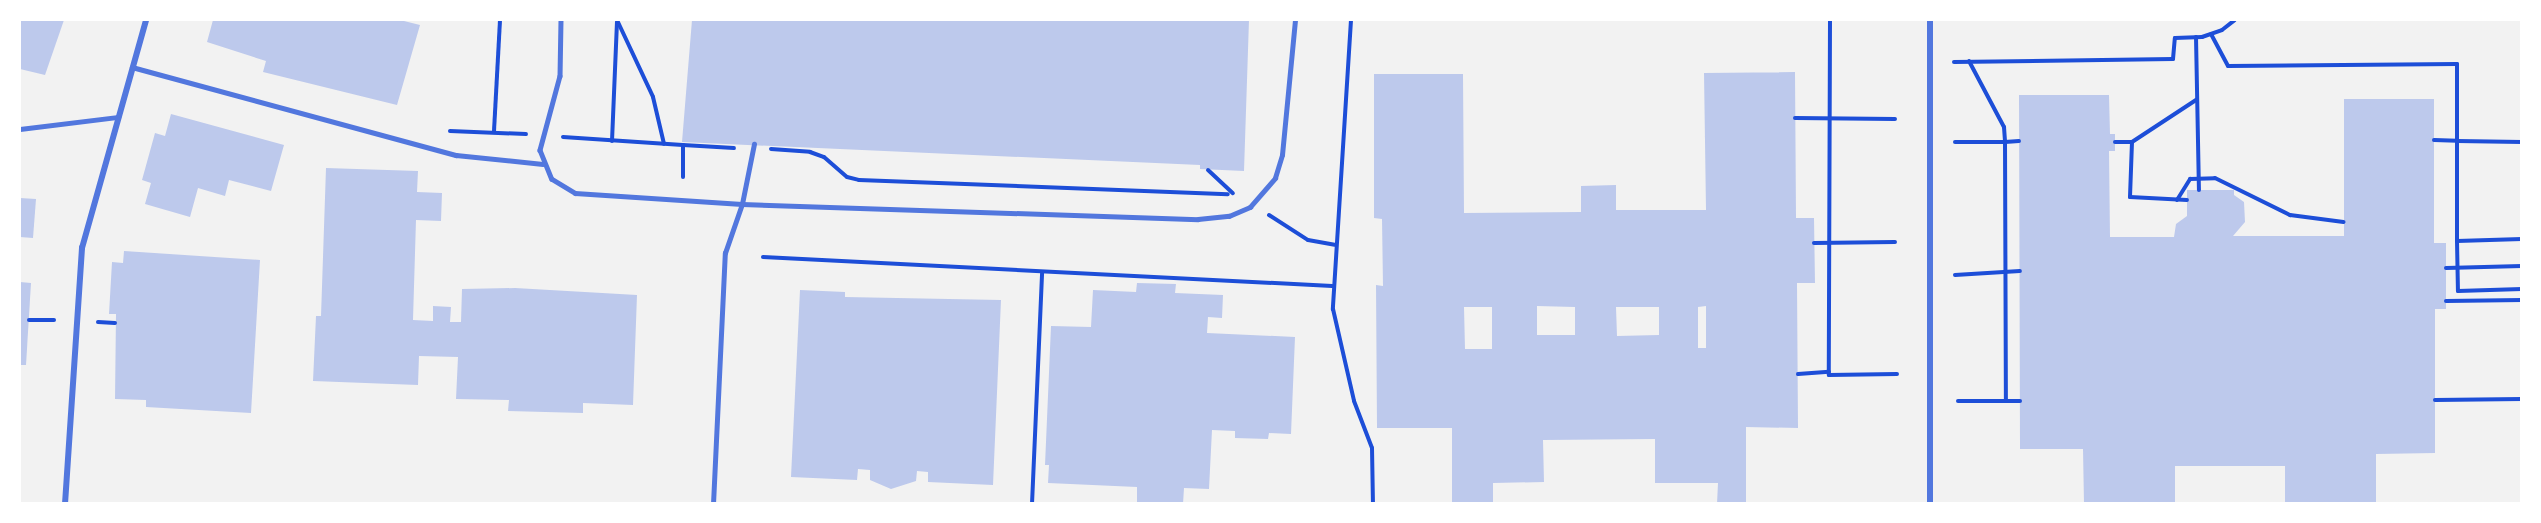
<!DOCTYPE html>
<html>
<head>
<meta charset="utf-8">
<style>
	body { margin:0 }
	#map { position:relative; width:2541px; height:523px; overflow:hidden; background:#f2f2f2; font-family:"PT Serif",serif }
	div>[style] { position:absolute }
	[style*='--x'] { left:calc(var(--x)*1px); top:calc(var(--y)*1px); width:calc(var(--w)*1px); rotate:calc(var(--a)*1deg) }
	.building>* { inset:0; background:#bdc9ec }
	.path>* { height:4px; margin:-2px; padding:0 2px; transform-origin:2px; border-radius:2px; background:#1d4ed8 }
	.service>* { height:4.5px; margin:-2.25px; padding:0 2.25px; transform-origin:2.25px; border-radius:2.25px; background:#5277de }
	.minor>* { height:6px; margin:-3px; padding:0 3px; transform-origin:3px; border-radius:3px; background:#5277de }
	span { translate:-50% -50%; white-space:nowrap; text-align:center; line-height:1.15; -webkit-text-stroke:4.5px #fff; paint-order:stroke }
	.frame { position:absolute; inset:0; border:21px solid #fff; pointer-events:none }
</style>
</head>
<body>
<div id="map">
	<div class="building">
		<div style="clip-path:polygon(20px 20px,64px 20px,45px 75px,20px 69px)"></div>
		<div style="clip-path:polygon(213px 20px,400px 20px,420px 25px,397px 105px,263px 72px,266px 61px,207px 42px)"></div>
		<div style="clip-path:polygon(692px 20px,1249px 20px,1244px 171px,1200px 169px,1200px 165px,682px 142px)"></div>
		<div style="clip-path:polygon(evenodd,1795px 72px,1796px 218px,1814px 218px,1815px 283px,1797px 283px,1798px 428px,1746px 427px,1746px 504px,1717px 504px,1718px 483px,1655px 483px,1655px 439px,1543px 440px,1544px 482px,1493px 483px,1493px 504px,1452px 504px,1452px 428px,1377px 428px,1376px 285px,1383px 286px,1382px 219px,1374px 218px,1374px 74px,1463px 74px,1464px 213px,1581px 212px,1581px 186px,1616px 185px,1616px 210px,1706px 210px,1704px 73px,1795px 72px,1537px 306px,1575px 307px,1575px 335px,1537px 335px,1537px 306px,1795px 72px,1706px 306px,1706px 348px,1698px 348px,1698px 307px,1706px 306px,1795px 72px,1464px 307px,1492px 307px,1492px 349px,1465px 349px,1464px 307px,1795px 72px,1616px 307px,1659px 307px,1659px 335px,1617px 336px,1616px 307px)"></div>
		<div style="clip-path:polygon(2019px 95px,2109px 95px,2110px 134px,2115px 134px,2115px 151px,2109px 151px,2110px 237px,2174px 237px,2176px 224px,2187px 216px,2187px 190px,2234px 190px,2234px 195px,2244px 202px,2245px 222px,2233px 236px,2344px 236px,2344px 99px,2434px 99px,2434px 243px,2446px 243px,2446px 309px,2435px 309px,2435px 453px,2376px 454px,2376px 504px,2285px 504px,2285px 466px,2175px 466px,2175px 504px,2084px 504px,2083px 449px,2020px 449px)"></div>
		<div style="clip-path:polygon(171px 114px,284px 145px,271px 191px,229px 180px,225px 196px,198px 188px,190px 217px,145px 204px,151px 183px,142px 180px,155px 133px,165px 136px)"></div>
		<div style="clip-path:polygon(326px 168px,418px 171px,417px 192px,442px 193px,441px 221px,416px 220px,413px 320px,433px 321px,433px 306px,451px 307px,450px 322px,461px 322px,462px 289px,515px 288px,637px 295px,633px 405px,583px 403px,583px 413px,508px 411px,509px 400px,456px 399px,458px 357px,419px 356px,418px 385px,313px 381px,316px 316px,321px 316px)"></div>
		<div style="clip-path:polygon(20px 198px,36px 199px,33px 238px,20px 237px)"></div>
		<div style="clip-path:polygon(124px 251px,260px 260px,251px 413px,146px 407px,146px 400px,115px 399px,116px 314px,109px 314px,112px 262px,123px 263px)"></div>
		<div style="clip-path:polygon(20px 282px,31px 283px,26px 365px,20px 365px)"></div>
		<div style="clip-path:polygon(1137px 283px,1176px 284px,1175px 293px,1223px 295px,1222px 318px,1208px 317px,1207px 333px,1295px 337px,1291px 434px,1269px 433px,1268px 439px,1235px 438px,1235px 431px,1212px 430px,1209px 489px,1184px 488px,1183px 504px,1137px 502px,1137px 487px,1048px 483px,1049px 465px,1045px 465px,1051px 326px,1091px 327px,1093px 290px,1136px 292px)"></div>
		<div style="clip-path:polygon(800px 290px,845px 292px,845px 297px,1001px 300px,993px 485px,928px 482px,928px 472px,917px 471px,916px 481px,891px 489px,870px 480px,870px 470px,858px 469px,857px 480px,791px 477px)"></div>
	</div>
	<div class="path">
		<div style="--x:617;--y:20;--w:85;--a:64.9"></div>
		<div style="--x:653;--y:97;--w:48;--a:76.8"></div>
		<div style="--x:1351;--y:20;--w:290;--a:93.6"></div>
		<div style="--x:1333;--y:309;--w:94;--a:77.1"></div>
		<div style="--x:1354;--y:401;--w:50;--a:69"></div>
		<div style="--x:1372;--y:448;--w:56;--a:89"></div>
		<div style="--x:1830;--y:20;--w:355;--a:90.2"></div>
		<div style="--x:1829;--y:375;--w:68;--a:-0.8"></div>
		<div style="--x:2211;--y:34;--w:36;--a:62"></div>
		<div style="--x:2228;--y:66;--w:229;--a:-0.5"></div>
		<div style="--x:2457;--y:64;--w:77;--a:90"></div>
		<div style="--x:2457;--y:141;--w:65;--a:0.9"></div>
		<div style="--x:2196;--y:37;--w:153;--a:88.9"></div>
		<div style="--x:1969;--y:61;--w:75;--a:62.1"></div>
		<div style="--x:2004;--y:127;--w:15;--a:86"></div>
		<div style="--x:2005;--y:142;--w:14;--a:-4"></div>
		<div style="--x:1954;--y:62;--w:219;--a:-0.8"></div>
		<div style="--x:2173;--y:59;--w:21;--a:-85"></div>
		<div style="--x:2175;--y:38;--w:27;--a:-2"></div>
		<div style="--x:2202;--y:37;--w:21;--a:-19"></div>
		<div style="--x:2222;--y:30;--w:16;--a:-38"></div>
		<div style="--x:1795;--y:118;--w:100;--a:0.6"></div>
		<div style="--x:450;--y:131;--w:76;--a:2.3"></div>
		<div style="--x:494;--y:131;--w:111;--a:-86.9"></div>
		<div style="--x:563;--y:137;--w:120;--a:3.8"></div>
		<div style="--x:683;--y:145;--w:32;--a:90"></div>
		<div style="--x:2434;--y:140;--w:23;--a:2"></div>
		<div style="--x:2457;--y:141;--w:100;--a:90"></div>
		<div style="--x:2457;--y:241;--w:65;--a:-1.8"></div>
		<div style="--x:612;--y:141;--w:119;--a:-87.6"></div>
		<div style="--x:1955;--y:142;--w:50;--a:0"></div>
		<div style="--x:2005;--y:142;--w:259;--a:89.8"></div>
		<div style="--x:2115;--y:142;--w:17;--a:0"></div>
		<div style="--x:2132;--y:142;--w:77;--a:-33.3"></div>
		<div style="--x:2132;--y:142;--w:55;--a:92.1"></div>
		<div style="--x:2130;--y:197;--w:57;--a:3"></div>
		<div style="--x:683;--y:145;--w:51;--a:3.4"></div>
		<div style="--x:771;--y:149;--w:39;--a:4"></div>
		<div style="--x:810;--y:152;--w:15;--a:20"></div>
		<div style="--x:824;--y:157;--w:30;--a:41"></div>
		<div style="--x:847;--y:177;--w:12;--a:14"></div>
		<div style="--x:859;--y:180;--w:369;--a:2.2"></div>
		<div style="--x:1208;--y:170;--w:34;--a:43"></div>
		<div style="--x:2177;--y:200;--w:25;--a:-58"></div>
		<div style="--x:2190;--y:179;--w:25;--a:-2"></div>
		<div style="--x:2215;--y:178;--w:84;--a:26.3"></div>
		<div style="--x:2290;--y:215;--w:54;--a:7.4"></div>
		<div style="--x:1269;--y:215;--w:46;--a:32.7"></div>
		<div style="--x:1308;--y:240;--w:27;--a:10"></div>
		<div style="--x:2457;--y:241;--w:50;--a:88.9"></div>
		<div style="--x:2458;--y:291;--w:64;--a:-1.8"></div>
		<div style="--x:1814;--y:243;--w:81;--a:-0.7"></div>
		<div style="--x:763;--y:257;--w:570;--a:2.92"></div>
		<div style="--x:2446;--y:268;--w:76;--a:-1.5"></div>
		<div style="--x:1955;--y:275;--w:65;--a:-3.5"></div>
		<div style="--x:2446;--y:301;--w:76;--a:-0.8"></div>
		<div style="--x:29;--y:320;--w:25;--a:0"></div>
		<div style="--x:98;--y:322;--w:17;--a:3"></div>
		<div style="--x:1798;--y:374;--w:31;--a:-4"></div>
		<div style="--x:2435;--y:400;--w:87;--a:-0.7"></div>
		<div style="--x:1958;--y:401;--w:62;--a:0"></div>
		<div style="--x:1032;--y:504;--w:232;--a:-87.5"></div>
	</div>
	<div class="service">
		<div style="--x:561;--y:20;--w:56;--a:91"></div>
		<div style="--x:560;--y:76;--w:77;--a:105.1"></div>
		<div style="--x:540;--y:150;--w:31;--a:68"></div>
		<div style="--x:552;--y:179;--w:27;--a:31"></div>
		<div style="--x:575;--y:193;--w:167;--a:3.8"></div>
		<div style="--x:742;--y:204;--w:456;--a:1.9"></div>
		<div style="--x:1198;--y:219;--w:31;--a:-6"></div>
		<div style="--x:1229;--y:216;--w:23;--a:-23"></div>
		<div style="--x:1250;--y:207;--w:38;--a:-49"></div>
		<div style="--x:1275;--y:178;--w:24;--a:-73"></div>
		<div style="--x:1282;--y:155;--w:136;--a:-84.5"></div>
		<div style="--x:132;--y:67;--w:336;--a:15.2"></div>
		<div style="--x:456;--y:155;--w:87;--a:5.9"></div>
		<div style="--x:20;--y:129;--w:99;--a:-7"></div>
		<div style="--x:713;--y:504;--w:251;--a:-87.3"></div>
		<div style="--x:725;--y:253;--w:52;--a:-70.9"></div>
		<div style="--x:742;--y:204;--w:61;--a:-78.7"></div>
	</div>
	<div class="minor">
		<div style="--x:1930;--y:20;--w:484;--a:90"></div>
		<div style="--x:65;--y:504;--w:257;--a:-86.2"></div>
		<div style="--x:82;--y:248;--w:237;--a:-74.3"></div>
	</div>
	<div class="frame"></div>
</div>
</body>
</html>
